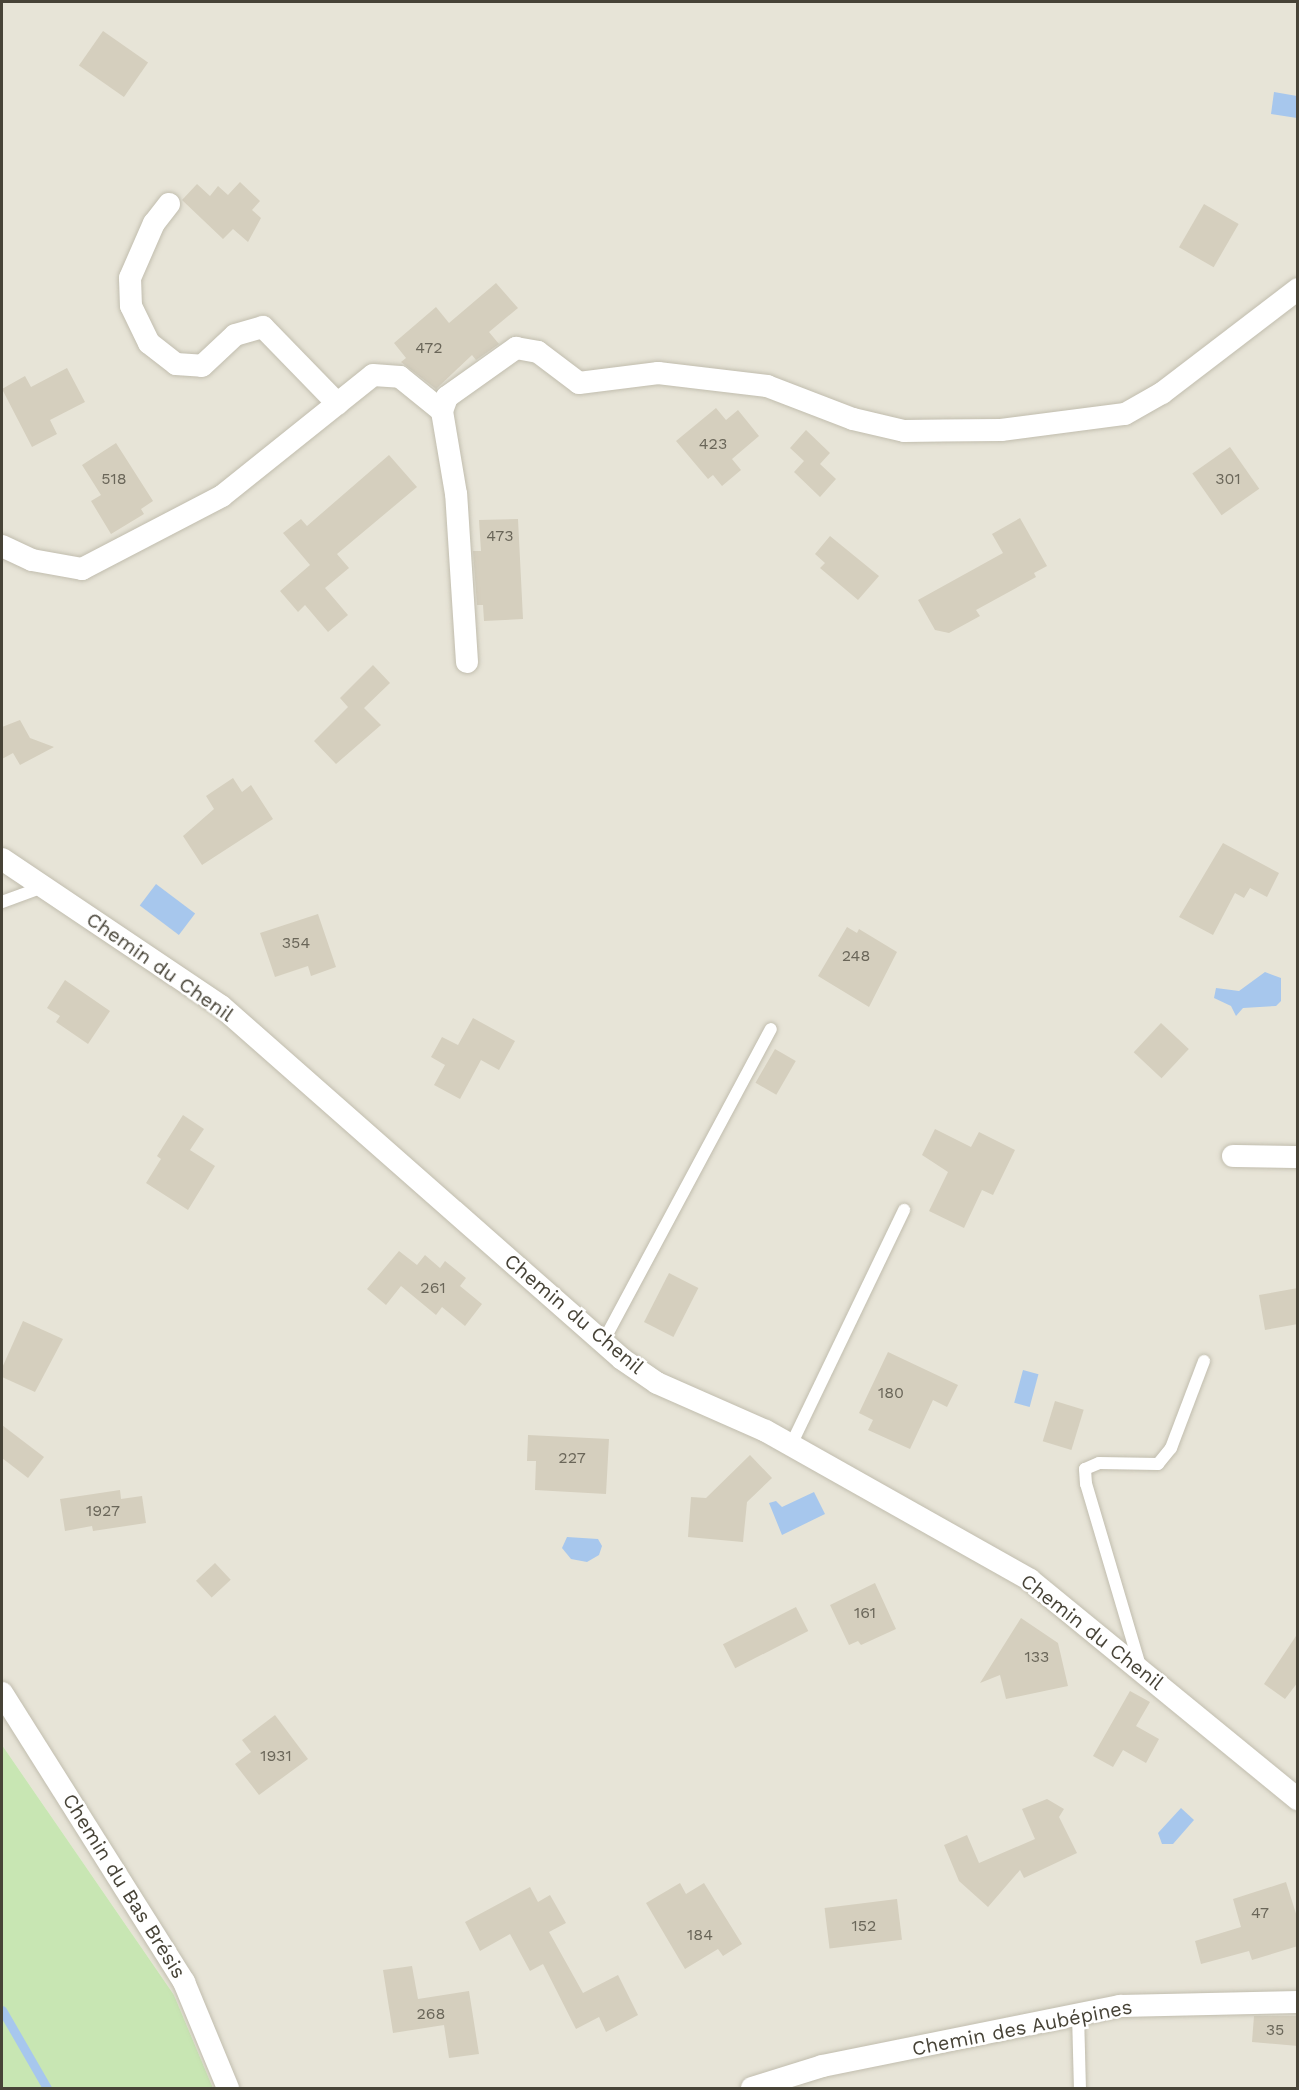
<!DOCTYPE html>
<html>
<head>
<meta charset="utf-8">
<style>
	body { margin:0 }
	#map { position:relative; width:1299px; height:2090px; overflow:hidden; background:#f3f1e8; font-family:"Work Sans",sans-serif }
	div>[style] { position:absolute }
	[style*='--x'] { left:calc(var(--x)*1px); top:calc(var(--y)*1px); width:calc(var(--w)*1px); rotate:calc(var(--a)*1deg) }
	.residential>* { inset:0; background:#e7e4d7 }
	.green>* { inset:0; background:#c8e6b3 }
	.water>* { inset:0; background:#a7c7ed; transform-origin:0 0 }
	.stream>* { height:9px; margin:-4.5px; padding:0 4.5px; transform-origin:4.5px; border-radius:4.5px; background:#a7c7ed }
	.building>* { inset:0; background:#d5cfbe; transform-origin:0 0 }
	.roads { filter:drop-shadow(0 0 2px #c1bdae) drop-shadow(0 0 2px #c1bdae) }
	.lane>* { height:12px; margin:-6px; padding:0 6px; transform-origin:6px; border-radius:6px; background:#fff }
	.street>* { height:22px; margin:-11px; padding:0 11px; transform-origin:11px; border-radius:11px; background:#fff }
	span { translate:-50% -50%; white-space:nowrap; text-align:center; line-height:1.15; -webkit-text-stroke:5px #fff; paint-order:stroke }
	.number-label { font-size:16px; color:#6a6659 }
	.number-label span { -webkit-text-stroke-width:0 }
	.street-label { font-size:20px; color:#474337 }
	.frame { position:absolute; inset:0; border:3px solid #474337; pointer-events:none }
</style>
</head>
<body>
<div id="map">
	<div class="residential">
		<div style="clip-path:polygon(2px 2px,1297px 2px,1297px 2088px,213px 2088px,174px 1995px,2px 1745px)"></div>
	</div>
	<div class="green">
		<div style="clip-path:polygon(2px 1745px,174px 1995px,213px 2088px,2px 2088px)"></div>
	</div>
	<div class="water">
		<div style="clip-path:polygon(1274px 92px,1297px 96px,1297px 118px,1271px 114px)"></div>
		<div style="left:156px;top:884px;width:49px;height:27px;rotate:37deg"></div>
		<div style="clip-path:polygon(1265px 972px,1281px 978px,1281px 1001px,1276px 1006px,1243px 1008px,1236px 1016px,1231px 1006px,1214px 998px,1216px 988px,1239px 991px)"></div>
		<div style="left:1023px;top:1370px;width:16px;height:34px;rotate:15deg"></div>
		<div style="clip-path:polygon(814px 1492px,825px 1514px,782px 1535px,769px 1503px,776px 1501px,782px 1507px)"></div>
		<div style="clip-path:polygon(567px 1537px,598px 1539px,602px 1546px,599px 1555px,587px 1562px,571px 1559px,562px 1548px)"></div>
		<div style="clip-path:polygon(1181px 1808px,1194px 1820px,1173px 1844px,1162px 1844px,1158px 1833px)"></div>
	</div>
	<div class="stream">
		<div style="--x:2;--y:2010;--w:90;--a:60"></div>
	</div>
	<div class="building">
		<div style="left:103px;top:31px;width:55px;height:42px;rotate:35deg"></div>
		<div style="clip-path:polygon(240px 182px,260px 201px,252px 210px,261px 218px,248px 242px,233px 229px,223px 239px,182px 200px,197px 184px,210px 196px,218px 186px,228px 195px)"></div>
		<div style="left:1204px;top:204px;width:40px;height:50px;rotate:30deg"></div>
		<div style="clip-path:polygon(496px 283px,518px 308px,489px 332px,499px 344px,476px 360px,472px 355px,436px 389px,401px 362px,406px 358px,394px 343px,436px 307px,449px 323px)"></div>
		<div style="clip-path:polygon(67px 368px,85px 402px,50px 420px,57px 434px,32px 447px,2px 389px,25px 376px,31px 387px)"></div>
		<div style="clip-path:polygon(716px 408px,726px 420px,738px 410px,759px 436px,732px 459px,741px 470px,722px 486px,713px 475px,708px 479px,676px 441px)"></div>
		<div style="clip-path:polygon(806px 430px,830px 453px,820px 464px,836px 479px,820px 497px,794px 472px,804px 461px,790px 448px)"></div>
		<div style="clip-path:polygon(116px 443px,153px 501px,141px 509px,144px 514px,111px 534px,91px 501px,101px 495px,82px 465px)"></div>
		<div style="left:1230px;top:447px;width:51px;height:46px;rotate:55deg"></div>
		<div style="clip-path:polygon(389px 455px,417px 487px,337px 554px,349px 568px,325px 588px,348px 615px,328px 632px,305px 605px,298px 612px,280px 591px,310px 565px,283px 533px,301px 519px,307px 526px)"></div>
		<div style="clip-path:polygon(1020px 518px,1047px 566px,1034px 573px,1036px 577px,976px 610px,980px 616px,949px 633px,935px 630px,918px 600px,1003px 553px,992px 534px)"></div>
		<div style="clip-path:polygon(518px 519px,523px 619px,484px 621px,483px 605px,477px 605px,473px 551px,481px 551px,479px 520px)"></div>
		<div style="clip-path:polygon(830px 536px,879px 576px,858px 600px,820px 568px,825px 563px,815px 554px)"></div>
		<div style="clip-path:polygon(373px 665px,390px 683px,364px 708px,381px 725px,336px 764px,314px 741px,348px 707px,340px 698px)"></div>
		<div style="clip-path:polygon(20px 720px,30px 738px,54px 747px,20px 765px,13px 753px,2px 759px,2px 727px)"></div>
		<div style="clip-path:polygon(233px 778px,242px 792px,251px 785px,273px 819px,202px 865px,183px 836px,214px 809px,206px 796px)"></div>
		<div style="clip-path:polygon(1223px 843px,1279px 873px,1267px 897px,1250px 888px,1244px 898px,1235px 893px,1213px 935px,1179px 917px)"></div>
		<div style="clip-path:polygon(318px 914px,336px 967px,311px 976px,308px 966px,275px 977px,260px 933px)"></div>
		<div style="clip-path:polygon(847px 927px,857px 933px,859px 929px,897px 952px,869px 1007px,818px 976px)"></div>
		<div style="clip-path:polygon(65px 980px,110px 1011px,88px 1044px,56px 1022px,60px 1016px,47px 1008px)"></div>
		<div style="clip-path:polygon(473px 1018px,515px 1041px,499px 1070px,481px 1060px,460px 1099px,434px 1085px,445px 1065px,431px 1057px,442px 1037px,458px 1045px)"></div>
		<div style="left:1161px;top:1023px;width:38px;height:40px;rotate:43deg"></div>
		<div style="left:775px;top:1049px;width:24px;height:39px;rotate:30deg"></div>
		<div style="clip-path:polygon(183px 1115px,204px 1129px,190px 1150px,215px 1166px,188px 1210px,146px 1183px,161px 1159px,157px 1156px)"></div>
		<div style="clip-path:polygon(935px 1129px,971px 1147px,979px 1132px,1015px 1150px,993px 1195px,982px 1190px,964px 1228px,929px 1211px,948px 1172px,922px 1155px)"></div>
		<div style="clip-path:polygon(399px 1251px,417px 1265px,425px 1255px,440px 1268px,445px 1261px,466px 1278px,460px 1286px,482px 1304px,465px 1326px,442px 1307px,436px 1315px,401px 1286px,386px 1305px,367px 1289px)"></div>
		<div style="left:669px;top:1273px;width:33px;height:55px;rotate:27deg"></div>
		<div style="clip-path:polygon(1298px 1288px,1298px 1324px,1265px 1330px,1259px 1295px)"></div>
		<div style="clip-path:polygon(23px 1321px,63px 1339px,35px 1392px,2px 1377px,2px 1368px)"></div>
		<div style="clip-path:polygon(888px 1352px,958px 1385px,947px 1407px,933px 1400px,910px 1449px,868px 1430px,873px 1420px,859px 1413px)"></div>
		<div style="left:1055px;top:1401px;width:30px;height:42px;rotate:17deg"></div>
		<div style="clip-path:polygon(2px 1425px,44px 1457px,28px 1478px,2px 1458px)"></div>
		<div style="clip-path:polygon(528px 1435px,609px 1439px,606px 1494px,535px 1490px,536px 1461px,527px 1461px)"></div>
		<div style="clip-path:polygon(750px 1455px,772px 1478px,747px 1502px,743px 1542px,688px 1537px,691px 1497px,706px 1498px)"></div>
		<div style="clip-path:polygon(120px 1490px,121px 1499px,142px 1496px,146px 1523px,93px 1531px,92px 1526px,65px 1531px,60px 1499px)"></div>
		<div style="left:215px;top:1563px;width:23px;height:26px;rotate:47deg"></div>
		<div style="clip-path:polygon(875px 1583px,896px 1629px,861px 1645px,858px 1641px,849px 1645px,830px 1605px)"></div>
		<div style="left:796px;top:1607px;width:27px;height:82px;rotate:63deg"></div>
		<div style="clip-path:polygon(1021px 1618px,1058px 1643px,1068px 1686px,1006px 1699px,1000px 1675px,980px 1683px)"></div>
		<div style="clip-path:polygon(1298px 1633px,1298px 1682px,1285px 1699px,1264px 1684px)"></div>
		<div style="clip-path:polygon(1130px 1691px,1150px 1702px,1136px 1726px,1159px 1739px,1146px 1763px,1123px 1750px,1113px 1767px,1093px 1756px)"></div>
		<div style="clip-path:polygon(275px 1715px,308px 1759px,259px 1795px,235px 1764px,251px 1752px,242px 1740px)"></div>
		<div style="clip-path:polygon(1047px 1799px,1064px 1809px,1059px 1817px,1077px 1853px,1024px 1878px,1020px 1870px,988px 1907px,959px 1881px,944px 1845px,967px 1835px,979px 1863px,1035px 1839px,1022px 1809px)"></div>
		<div style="clip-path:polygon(1286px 1882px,1298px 1920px,1298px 1946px,1252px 1960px,1249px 1951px,1201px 1964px,1195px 1941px,1241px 1927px,1233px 1899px)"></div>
		<div style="clip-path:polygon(680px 1883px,686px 1894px,704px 1883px,742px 1944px,723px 1956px,718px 1949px,685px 1969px,646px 1903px)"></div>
		<div style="clip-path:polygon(530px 1887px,538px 1902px,550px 1895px,566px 1923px,549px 1932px,583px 1993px,618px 1975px,638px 2015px,606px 2032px,599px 2017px,576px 2029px,543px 1964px,530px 1971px,510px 1934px,480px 1951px,465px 1922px)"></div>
		<div style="left:897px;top:1899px;width:41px;height:73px;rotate:83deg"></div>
		<div style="clip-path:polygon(412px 1966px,418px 1999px,469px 1991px,479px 2054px,449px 2058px,444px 2025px,393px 2033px,383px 1970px)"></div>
		<div style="clip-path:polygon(1254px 2016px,1298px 2016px,1298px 2046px,1252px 2042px)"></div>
	</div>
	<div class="roads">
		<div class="lane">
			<div style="--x:2;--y:902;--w:44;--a:-20.1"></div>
			<div style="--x:603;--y:1342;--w:355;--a:-61.8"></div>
			<div style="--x:791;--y:1445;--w:261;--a:-64.3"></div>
			<div style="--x:1140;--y:1666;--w:190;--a:-106.5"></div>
			<div style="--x:1086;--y:1484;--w:15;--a:-94"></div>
			<div style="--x:1085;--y:1469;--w:15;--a:-23"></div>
			<div style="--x:1099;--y:1463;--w:59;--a:1"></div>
			<div style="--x:1158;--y:1464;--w:21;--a:-51"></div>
			<div style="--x:1171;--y:1448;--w:93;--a:-69.2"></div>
			<div style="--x:1078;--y:2014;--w:74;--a:88.5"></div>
		</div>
		<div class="street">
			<div style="--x:169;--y:204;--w:24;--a:128"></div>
			<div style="--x:154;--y:223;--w:60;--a:113.6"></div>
			<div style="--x:130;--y:278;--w:28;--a:88"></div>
			<div style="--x:131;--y:306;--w:41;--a:64.1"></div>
			<div style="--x:149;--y:343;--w:34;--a:38"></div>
			<div style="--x:176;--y:364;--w:26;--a:4"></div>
			<div style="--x:202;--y:366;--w:45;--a:-43.2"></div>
			<div style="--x:235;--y:335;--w:29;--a:-16"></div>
			<div style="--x:263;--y:327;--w:107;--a:45.8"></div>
			<div style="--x:2;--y:546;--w:33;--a:25"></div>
			<div style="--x:32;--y:560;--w:51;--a:10.2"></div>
			<div style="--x:82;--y:569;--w:158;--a:-27.5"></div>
			<div style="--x:222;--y:496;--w:193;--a:-38.7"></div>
			<div style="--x:373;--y:375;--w:27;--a:4"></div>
			<div style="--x:400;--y:377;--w:54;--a:39"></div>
			<div style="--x:467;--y:662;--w:168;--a:-93.7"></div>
			<div style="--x:456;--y:494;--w:84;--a:-99.6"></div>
			<div style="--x:442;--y:411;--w:15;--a:-70"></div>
			<div style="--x:447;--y:397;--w:85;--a:-35.4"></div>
			<div style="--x:516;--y:348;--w:22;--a:10"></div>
			<div style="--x:538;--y:352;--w:51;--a:37.1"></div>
			<div style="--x:579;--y:383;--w:80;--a:-7.2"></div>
			<div style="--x:658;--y:373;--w:110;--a:6.8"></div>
			<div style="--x:767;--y:386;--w:92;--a:21"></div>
			<div style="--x:853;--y:419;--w:52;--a:13.2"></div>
			<div style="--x:904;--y:431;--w:97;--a:-0.6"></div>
			<div style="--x:1001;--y:430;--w:125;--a:-7.4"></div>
			<div style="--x:1125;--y:414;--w:43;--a:-29.6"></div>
			<div style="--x:1162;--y:393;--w:171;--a:-37.4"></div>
			<div style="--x:2;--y:859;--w:264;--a:33.9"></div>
			<div style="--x:221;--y:1006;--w:534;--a:41.36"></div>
			<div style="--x:622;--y:1359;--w:42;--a:34.4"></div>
			<div style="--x:657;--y:1383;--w:119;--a:23.8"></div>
			<div style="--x:766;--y:1431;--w:303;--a:29.4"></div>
			<div style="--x:1030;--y:1580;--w:346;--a:39.3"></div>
			<div style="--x:1233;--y:1156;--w:65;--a:0.9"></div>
			<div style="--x:2;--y:1693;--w:342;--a:57.8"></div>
			<div style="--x:184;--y:1982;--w:115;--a:67.5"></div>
			<div style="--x:752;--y:2088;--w:73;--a:-17.4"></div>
			<div style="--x:822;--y:2066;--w:304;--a:-11.4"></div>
			<div style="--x:1120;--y:2006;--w:178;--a:-1.3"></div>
		</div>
	</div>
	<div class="number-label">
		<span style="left:429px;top:348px">472</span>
		<span style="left:713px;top:444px">423</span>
		<span style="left:114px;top:479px">518</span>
		<span style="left:1228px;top:479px">301</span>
		<span style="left:500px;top:536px">473</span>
		<span style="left:296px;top:943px">354</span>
		<span style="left:856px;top:956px">248</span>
		<span style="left:433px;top:1288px">261</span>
		<span style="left:891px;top:1393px">180</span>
		<span style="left:572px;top:1458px">227</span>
		<span style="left:103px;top:1511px">1927</span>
		<span style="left:865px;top:1613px">161</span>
		<span style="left:1037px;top:1657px">133</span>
		<span style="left:276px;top:1756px">1931</span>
		<span style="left:1260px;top:1913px">47</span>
		<span style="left:864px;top:1926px">152</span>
		<span style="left:700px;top:1935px">184</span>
		<span style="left:431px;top:2014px">268</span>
		<span style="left:1275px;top:2030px">35</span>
	</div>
	<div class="street-label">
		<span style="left:160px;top:967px;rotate:35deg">Chemin du Chenil</span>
		<span style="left:574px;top:1314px;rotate:40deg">Chemin du Chenil</span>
		<span style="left:1092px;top:1632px;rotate:38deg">Chemin du Chenil</span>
		<span style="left:124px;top:1886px;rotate:58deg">Chemin du Bas Brésis</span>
		<span style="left:1022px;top:2028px;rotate:-11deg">Chemin des Aubépines</span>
	</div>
	<div class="frame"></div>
</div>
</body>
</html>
